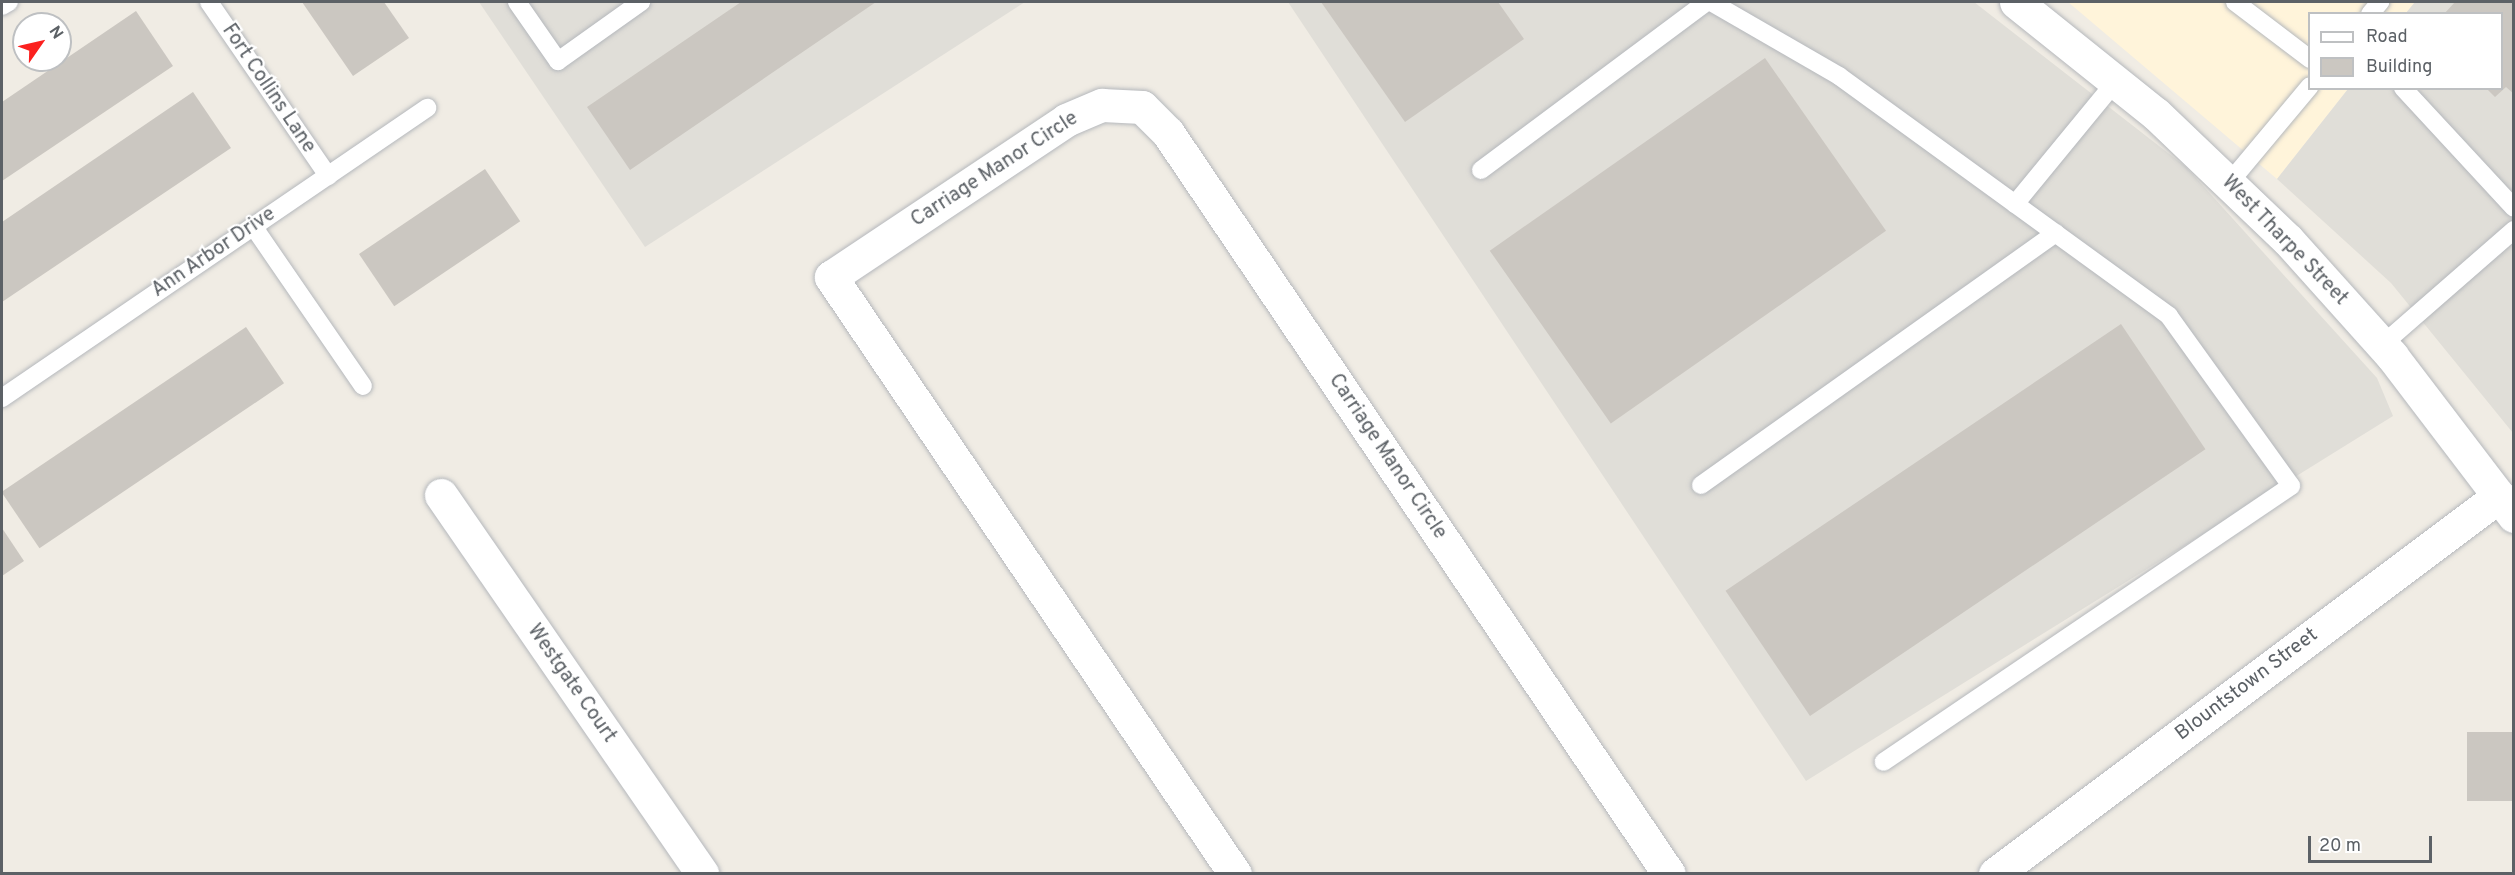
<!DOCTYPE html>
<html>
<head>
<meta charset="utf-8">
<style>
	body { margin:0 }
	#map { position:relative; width:2515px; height:875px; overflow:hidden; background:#f0ece4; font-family:Overpass,sans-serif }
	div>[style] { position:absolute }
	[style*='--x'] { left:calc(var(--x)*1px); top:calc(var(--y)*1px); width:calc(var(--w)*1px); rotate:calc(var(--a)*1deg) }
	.commercial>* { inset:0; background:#fff4da }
	.industrial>* { inset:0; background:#e0ded8 }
	.building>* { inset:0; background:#cbc7c1; transform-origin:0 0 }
	.roads { filter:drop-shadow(0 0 2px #b5b8bc) drop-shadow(0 0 2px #b5b8bc) }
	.lane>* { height:18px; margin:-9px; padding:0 9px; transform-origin:9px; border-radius:9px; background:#fff }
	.street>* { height:33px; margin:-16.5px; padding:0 16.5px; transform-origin:16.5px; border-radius:16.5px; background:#fff }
	.secondary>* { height:33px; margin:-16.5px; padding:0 16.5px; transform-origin:16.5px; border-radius:16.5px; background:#fff }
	span { translate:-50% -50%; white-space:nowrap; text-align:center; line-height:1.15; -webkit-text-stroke:4.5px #fff; paint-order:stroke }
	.street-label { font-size:20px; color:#5c6166 }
	.frame { position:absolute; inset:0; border:3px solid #5c6166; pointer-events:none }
	.legend { position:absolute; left:2308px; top:12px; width:195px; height:78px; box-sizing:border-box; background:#fff; border:2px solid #bec0c2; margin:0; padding:8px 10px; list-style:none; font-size:18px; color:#5c6166 }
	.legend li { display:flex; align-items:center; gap:12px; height:30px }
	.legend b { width:30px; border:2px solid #bec0c2 }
	.north { position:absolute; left:12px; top:12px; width:60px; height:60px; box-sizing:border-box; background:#fff; border:2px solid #bec0c2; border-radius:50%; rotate:56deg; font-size:16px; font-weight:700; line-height:24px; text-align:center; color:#5c6166 }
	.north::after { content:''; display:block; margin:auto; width:21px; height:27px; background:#fb211f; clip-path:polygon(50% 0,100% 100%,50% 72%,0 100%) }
	.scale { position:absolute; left:2308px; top:836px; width:124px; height:27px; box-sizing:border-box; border:3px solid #5c6166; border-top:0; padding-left:8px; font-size:18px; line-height:21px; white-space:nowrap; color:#5c6166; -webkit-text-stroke:4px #fff; paint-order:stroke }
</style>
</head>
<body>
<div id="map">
	<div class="commercial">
		<div style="clip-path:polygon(2068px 2px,2415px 2px,2406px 13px,2310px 14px,2310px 88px,2348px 89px,2277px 179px)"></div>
	</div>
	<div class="industrial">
		<div style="clip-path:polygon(479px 2px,1025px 2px,645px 247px)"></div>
		<div style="clip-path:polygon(1288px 2px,1974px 2px,2186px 167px,2377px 378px,2393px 416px,1806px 781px)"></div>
		<div style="clip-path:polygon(2415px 2px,2513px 2px,2513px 433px,2391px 283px,2277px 179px,2348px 89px,2502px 88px,2502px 14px,2406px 13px)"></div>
	</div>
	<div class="building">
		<div style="clip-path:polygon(302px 2px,384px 2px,409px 38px,353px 76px)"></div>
		<div style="clip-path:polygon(741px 2px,876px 2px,630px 170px,587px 107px)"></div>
		<div style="clip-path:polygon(1321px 2px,1498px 2px,1524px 39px,1405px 122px)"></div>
		<div style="clip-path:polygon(2455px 2px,2514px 2px,2514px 94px,2506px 87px,2495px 97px,2486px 88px,2502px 88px,2502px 14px,2444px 14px)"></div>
		<div style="clip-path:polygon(136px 11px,173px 66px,2px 181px,2px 102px)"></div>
		<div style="left:1765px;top:58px;width:211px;height:336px;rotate:55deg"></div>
		<div style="clip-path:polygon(193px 92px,231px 148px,2px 302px,2px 222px)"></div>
		<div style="left:485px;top:169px;width:63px;height:152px;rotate:56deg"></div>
		<div style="left:2121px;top:324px;width:151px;height:477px;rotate:56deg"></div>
		<div style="left:246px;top:327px;width:68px;height:295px;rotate:56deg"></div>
		<div style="clip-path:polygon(2px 528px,24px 561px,2px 576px)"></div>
		<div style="left:2514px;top:732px;width:69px;height:47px;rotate:90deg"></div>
	</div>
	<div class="roads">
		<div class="lane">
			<div style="--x:209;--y:2;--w:211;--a:55.6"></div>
			<div style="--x:517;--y:2;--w:72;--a:55.2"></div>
			<div style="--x:558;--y:61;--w:102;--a:-35.4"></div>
			<div style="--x:1711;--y:2;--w:148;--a:30"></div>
			<div style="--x:1839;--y:76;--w:408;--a:36"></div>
			<div style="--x:2169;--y:316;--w:209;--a:54.3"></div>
			<div style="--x:2291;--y:486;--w:492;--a:145.9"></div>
			<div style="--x:2235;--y:2;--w:94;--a:37.2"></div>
			<div style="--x:2;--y:6;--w:8;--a:-30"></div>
			<div style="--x:2370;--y:14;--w:16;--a:-50"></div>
			<div style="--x:2403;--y:88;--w:163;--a:47.2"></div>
			<div style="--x:1481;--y:170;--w:281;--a:-36.7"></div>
			<div style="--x:2229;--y:183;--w:126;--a:-50.1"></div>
			<div style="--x:2015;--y:204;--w:159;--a:-50.6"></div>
			<div style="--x:253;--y:226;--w:194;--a:55.5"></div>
			<div style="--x:2382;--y:345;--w:175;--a:-41.1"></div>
			<div style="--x:2;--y:398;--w:515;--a:-34.31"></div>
			<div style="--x:1701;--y:485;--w:435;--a:-35.4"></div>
		</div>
		<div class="street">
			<div style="--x:441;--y:495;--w:460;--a:55.4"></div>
			<div style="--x:1235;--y:874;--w:721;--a:-124.09"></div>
			<div style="--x:831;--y:277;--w:283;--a:-33.7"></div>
			<div style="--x:1066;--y:120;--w:39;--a:-23"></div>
			<div style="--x:1102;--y:105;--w:40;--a:2.9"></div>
			<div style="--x:1142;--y:107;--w:37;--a:45"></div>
			<div style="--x:1168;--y:133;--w:894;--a:55.94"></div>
			<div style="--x:1995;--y:874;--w:630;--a:-36.87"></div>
		</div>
		<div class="secondary">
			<div style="--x:2016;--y:2;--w:179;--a:38.7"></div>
			<div style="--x:2156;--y:114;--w:182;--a:43.7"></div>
			<div style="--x:2288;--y:240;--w:156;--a:48.1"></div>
			<div style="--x:2392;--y:356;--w:201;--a:52.7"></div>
		</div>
	</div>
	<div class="street-label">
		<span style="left:268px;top:89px;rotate:56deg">Fort Collins Lane</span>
		<span style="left:995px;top:170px;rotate:-33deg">Carriage Manor Circle</span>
		<span style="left:2284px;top:241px;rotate:46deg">West Tharpe Street</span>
		<span style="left:214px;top:253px;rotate:-34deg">Ann Arbor Drive</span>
		<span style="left:1387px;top:457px;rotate:56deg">Carriage Manor Circle</span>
		<span style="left:571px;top:684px;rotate:55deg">Westgate Court</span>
		<span style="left:2247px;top:685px;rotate:-37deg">Blountstown Street</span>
	</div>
	<div class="frame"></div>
	<ul class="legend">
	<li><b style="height:8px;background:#fff"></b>Road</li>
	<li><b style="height:16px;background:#cbc7c1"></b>Building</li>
	</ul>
	<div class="north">N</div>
	<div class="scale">20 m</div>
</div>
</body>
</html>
